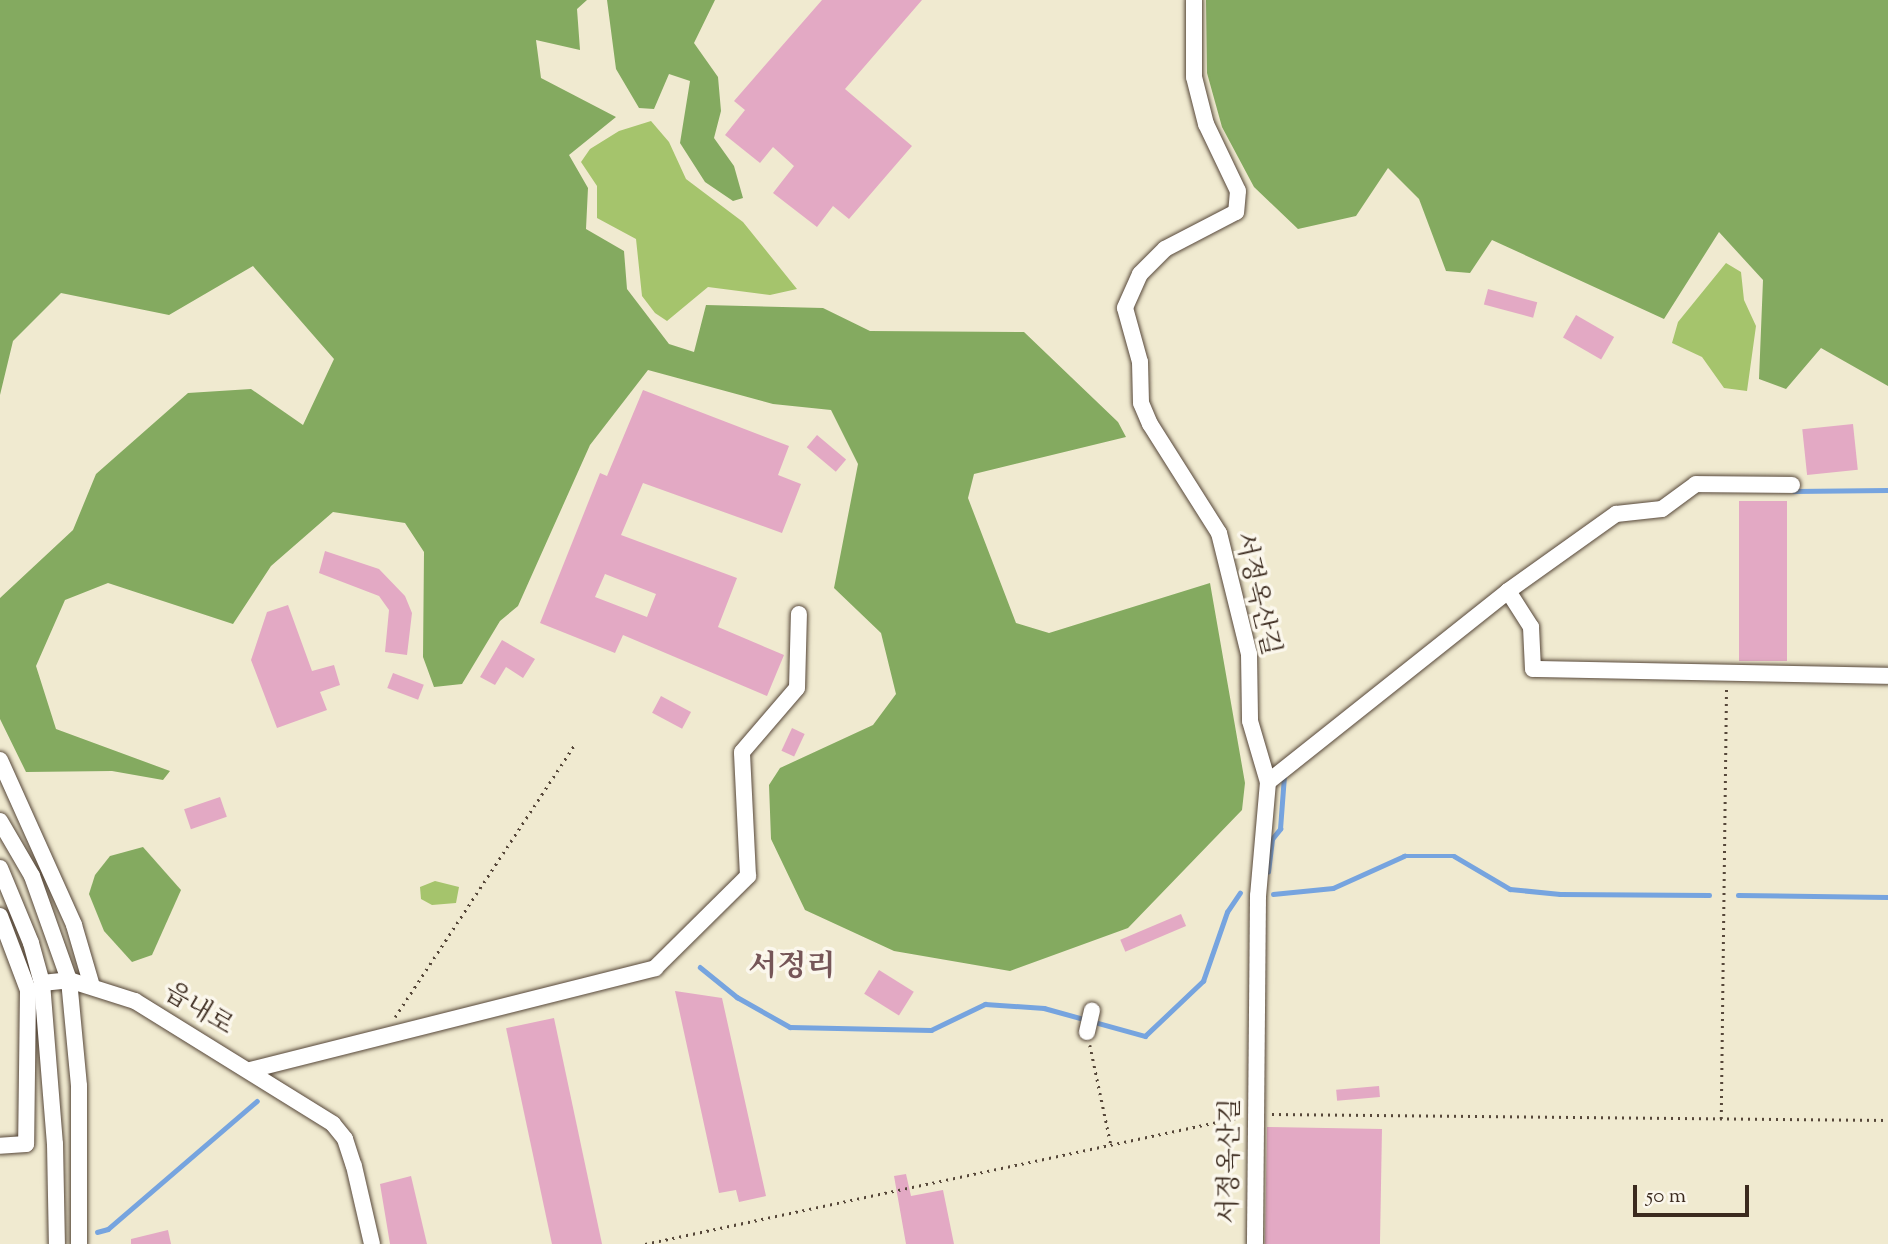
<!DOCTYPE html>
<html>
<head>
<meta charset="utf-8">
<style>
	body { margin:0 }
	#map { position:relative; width:1888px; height:1244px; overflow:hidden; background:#f0ead0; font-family:"Sorts Mill Goudy","Noto Serif KR",serif }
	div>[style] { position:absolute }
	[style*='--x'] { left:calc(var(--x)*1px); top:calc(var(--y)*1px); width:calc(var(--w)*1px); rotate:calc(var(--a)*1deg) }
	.green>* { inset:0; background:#a5c46c }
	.forest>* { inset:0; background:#84aa60 }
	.stream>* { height:4.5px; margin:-2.25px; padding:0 2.25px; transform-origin:2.25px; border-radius:2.25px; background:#76a4df }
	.building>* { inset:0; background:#e3a9c4; transform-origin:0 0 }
	.path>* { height:2.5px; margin-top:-1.25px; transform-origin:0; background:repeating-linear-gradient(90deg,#564739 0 2px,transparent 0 7px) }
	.roads { filter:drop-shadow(0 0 2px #564739) drop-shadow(0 0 2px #564739) }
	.minor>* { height:16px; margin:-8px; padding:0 8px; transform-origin:8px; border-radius:8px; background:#fff }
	span { translate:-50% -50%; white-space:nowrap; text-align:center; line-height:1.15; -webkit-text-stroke:7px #fbf7ec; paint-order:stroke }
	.street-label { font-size:26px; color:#3b2a1e }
	.quarter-label { font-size:30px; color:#765658; font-weight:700 }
	.scale { position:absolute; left:1633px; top:1185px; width:116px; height:32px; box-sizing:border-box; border:4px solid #3b2a1e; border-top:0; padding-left:9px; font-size:21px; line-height:24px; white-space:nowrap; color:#3b2a1e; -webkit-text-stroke:5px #fbf7ec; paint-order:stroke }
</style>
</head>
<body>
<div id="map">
	<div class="green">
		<div style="clip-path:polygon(651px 121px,669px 142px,686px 179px,743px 222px,797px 289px,770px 295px,708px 287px,667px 321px,655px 313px,642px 296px,636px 239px,597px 218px,597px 186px,581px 162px,590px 149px,619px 131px)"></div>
		<div style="clip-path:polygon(1726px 263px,1741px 272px,1744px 300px,1756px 326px,1747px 391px,1724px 388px,1702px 357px,1672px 343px,1678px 322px)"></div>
		<div style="clip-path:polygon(435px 881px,459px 887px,456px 903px,432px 905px,421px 899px,420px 887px)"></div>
	</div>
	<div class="forest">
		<div style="clip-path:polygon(0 0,587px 0,577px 9px,580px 50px,536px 40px,541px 78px,616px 117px,569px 155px,588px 188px,586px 229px,624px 251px,627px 289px,669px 344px,694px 352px,706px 305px,823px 308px,870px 331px,1024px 332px,1118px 422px,1126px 437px,974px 474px,968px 498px,1016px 623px,1049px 633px,1210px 583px,1245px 783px,1242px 810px,1128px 928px,1010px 971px,894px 951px,805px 910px,771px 839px,769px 785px,780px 768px,873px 725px,896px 694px,881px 633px,834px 588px,858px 464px,831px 410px,773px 404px,648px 370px,590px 445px,518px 606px,500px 621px,462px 684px,434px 687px,423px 657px,424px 552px,405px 523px,333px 512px,271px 566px,233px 624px,108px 583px,65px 600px,36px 666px,56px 729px,170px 771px,163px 780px,112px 771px,26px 772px,0 719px,0 598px,73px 530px,96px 474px,188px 393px,251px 389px,303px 425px,334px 359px,253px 266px,169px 315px,61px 293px,13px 341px,0 395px)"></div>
		<div style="clip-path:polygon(607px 0,715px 0,694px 43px,718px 77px,721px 111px,714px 138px,734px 166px,743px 198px,733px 201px,705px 182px,680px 143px,690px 81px,669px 74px,654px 109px,639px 108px,616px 69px)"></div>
		<div style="clip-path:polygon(1206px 0,1888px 0,1888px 386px,1821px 348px,1786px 389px,1759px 379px,1763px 280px,1719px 232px,1664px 319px,1492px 240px,1470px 273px,1446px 271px,1419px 199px,1388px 168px,1356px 216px,1298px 229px,1254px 187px,1222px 127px,1207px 73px)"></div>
		<div style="clip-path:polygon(143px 847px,181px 890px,152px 955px,132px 962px,104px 931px,89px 894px,95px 875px,110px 856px)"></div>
	</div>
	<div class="stream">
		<div style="--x:1794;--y:491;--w:94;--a:-0.6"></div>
		<div style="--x:1268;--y:872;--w:33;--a:-83"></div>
		<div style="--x:1272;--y:839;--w:13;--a:-51"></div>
		<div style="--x:1280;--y:829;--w:53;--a:-85.7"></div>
		<div style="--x:1273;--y:894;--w:60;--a:-5.7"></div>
		<div style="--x:1333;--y:888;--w:78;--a:-24.3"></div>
		<div style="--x:1404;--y:856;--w:50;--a:0"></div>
		<div style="--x:1454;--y:856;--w:65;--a:30.5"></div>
		<div style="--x:1510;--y:889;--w:50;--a:5.7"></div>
		<div style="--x:1560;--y:894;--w:149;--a:0.4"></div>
		<div style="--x:1738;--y:895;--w:150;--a:0.8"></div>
		<div style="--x:700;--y:967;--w:48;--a:39"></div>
		<div style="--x:737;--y:997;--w:61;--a:29.5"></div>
		<div style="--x:790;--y:1027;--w:141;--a:1.2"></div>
		<div style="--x:931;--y:1030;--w:60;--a:-25.7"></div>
		<div style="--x:985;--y:1004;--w:59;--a:3.9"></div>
		<div style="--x:1044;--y:1008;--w:105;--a:15.5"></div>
		<div style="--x:1145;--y:1036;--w:80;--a:-43.5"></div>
		<div style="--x:1203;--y:981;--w:73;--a:-70.8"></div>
		<div style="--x:1227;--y:912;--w:23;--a:-56"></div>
		<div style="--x:97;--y:1232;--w:11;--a:-15"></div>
		<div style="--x:108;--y:1229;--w:196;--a:-40.7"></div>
	</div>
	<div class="building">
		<div style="clip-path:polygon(822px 0,922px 0,845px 89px,912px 146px,849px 219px,833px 206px,817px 227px,773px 193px,794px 166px,773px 147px,760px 163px,725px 135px,745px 110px,734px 101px)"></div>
		<div style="left:1488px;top:289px;width:51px;height:16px;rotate:15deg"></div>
		<div style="left:1576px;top:315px;width:44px;height:26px;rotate:30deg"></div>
		<div style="clip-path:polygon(evenodd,643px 390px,789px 446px,778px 475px,801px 484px,782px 533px,643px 483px,621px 535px,737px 578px,718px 627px,784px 655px,767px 696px,623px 635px,615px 653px,540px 623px,600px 473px,607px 476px,643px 390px,605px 574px,656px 594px,647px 617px,595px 597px,605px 574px)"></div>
		<div style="left:1853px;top:424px;width:46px;height:51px;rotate:84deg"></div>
		<div style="left:817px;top:435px;width:38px;height:16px;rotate:40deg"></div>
		<div style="left:1739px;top:501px;width:48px;height:160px"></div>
		<div style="clip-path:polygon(325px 551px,379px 569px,405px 596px,412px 613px,407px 655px,385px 652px,389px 610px,379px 596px,319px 573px)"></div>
		<div style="clip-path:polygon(288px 605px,312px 671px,334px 665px,340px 685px,320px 692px,327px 710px,277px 728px,251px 660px,267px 612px)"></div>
		<div style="clip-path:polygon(502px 640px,535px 659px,523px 678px,506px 667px,495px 685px,480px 677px)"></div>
		<div style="left:393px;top:673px;width:33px;height:16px;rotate:21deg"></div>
		<div style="left:661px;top:696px;width:34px;height:19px;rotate:28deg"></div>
		<div style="left:792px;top:728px;width:14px;height:25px;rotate:25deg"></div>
		<div style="left:220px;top:797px;width:21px;height:38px;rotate:71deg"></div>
		<div style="left:1181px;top:914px;width:13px;height:66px;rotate:67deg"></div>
		<div style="left:879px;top:970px;width:41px;height:28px;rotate:32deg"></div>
		<div style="clip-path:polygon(675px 991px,722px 998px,766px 1196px,739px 1202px,736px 1190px,719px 1193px)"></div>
		<div style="left:554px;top:1018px;width:231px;height:49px;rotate:78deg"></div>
		<div style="left:1379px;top:1086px;width:11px;height:43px;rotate:85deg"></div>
		<div style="left:1267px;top:1127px;width:115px;height:117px;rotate:1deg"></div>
		<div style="clip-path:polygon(906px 1174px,911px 1196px,943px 1190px,954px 1244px,906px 1244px,894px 1176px)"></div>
		<div style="clip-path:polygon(411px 1176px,427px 1244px,390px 1244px,380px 1184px)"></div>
		<div style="clip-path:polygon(168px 1230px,171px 1244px,131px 1244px,131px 1239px)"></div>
	</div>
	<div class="path">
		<div style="--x:395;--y:1017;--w:327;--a:-56.6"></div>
		<div style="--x:1090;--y:1045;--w:102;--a:78.1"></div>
		<div style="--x:1272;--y:1114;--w:616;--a:0.56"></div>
		<div style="--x:1721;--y:1119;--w:431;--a:-89.3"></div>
		<div style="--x:645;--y:1244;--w:609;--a:-12.03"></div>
	</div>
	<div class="roads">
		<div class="minor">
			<div style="--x:1194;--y:0;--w:77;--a:90"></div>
			<div style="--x:1194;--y:77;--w:49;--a:75.7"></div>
			<div style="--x:1206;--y:124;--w:74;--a:64.5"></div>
			<div style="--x:1238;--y:191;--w:21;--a:95"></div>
			<div style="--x:1236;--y:212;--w:80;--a:152.5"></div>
			<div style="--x:1165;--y:249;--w:35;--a:135"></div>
			<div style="--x:1140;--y:274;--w:37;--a:114"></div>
			<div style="--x:1125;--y:308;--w:56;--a:74.5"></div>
			<div style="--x:1140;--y:362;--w:41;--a:88.6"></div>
			<div style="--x:1141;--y:403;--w:23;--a:67"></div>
			<div style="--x:1150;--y:424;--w:129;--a:57.7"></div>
			<div style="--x:1219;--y:533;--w:125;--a:76.1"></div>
			<div style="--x:1249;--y:654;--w:67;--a:89.1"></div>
			<div style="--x:1250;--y:721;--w:64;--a:73.6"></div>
			<div style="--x:1268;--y:782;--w:114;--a:95"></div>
			<div style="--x:1258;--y:896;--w:348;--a:90.5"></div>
			<div style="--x:1508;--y:591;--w:43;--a:57.4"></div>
			<div style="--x:1531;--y:627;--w:42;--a:87.3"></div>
			<div style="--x:1533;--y:669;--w:355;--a:1.1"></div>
			<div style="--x:0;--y:760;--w:181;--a:65.8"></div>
			<div style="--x:74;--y:925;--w:64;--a:73.6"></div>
			<div style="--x:1268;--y:782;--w:307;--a:-38.5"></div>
			<div style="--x:1508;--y:591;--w:133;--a:-35.5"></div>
			<div style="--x:1616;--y:514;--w:46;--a:-6.2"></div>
			<div style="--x:1662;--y:509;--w:42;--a:-36.3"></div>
			<div style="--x:1696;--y:484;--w:96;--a:0.6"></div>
			<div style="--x:0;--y:821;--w:64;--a:59.8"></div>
			<div style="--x:32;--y:876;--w:110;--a:70.4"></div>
			<div style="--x:69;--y:980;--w:106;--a:84.6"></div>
			<div style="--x:79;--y:1086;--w:158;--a:90"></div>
			<div style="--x:0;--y:868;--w:81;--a:67.5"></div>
			<div style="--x:31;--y:943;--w:41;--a:74.6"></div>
			<div style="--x:42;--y:983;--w:162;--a:85.4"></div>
			<div style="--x:55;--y:1144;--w:100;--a:88.9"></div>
			<div style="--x:0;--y:916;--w:79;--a:69.3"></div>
			<div style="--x:28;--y:990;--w:154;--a:90.7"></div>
			<div style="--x:26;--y:1144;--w:26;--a:176"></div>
			<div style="--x:42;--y:983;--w:27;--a:-6"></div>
			<div style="--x:69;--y:980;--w:69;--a:17.7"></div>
			<div style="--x:135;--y:1001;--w:233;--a:31.8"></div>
			<div style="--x:333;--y:1124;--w:19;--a:51"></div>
			<div style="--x:345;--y:1139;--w:28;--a:72"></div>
			<div style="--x:354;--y:1166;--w:80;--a:77"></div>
			<div style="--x:1087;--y:1032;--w:22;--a:-77"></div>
			<div style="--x:250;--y:1070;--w:418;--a:-14.1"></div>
			<div style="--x:655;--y:968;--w:131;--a:-44.7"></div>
			<div style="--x:748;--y:876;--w:124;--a:-92.8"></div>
			<div style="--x:742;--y:752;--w:84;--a:-49.3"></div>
			<div style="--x:797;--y:688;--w:74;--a:-88.5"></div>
		</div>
	</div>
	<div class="street-label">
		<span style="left:1256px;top:594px;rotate:77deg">서정옥산길</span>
		<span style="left:198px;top:1010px;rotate:31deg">읍내로</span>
		<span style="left:1231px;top:1161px;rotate:-89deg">서정옥산길</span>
	</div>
	<div class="quarter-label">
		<span style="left:792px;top:968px">서정리</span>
	</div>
	<div class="scale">50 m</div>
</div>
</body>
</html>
